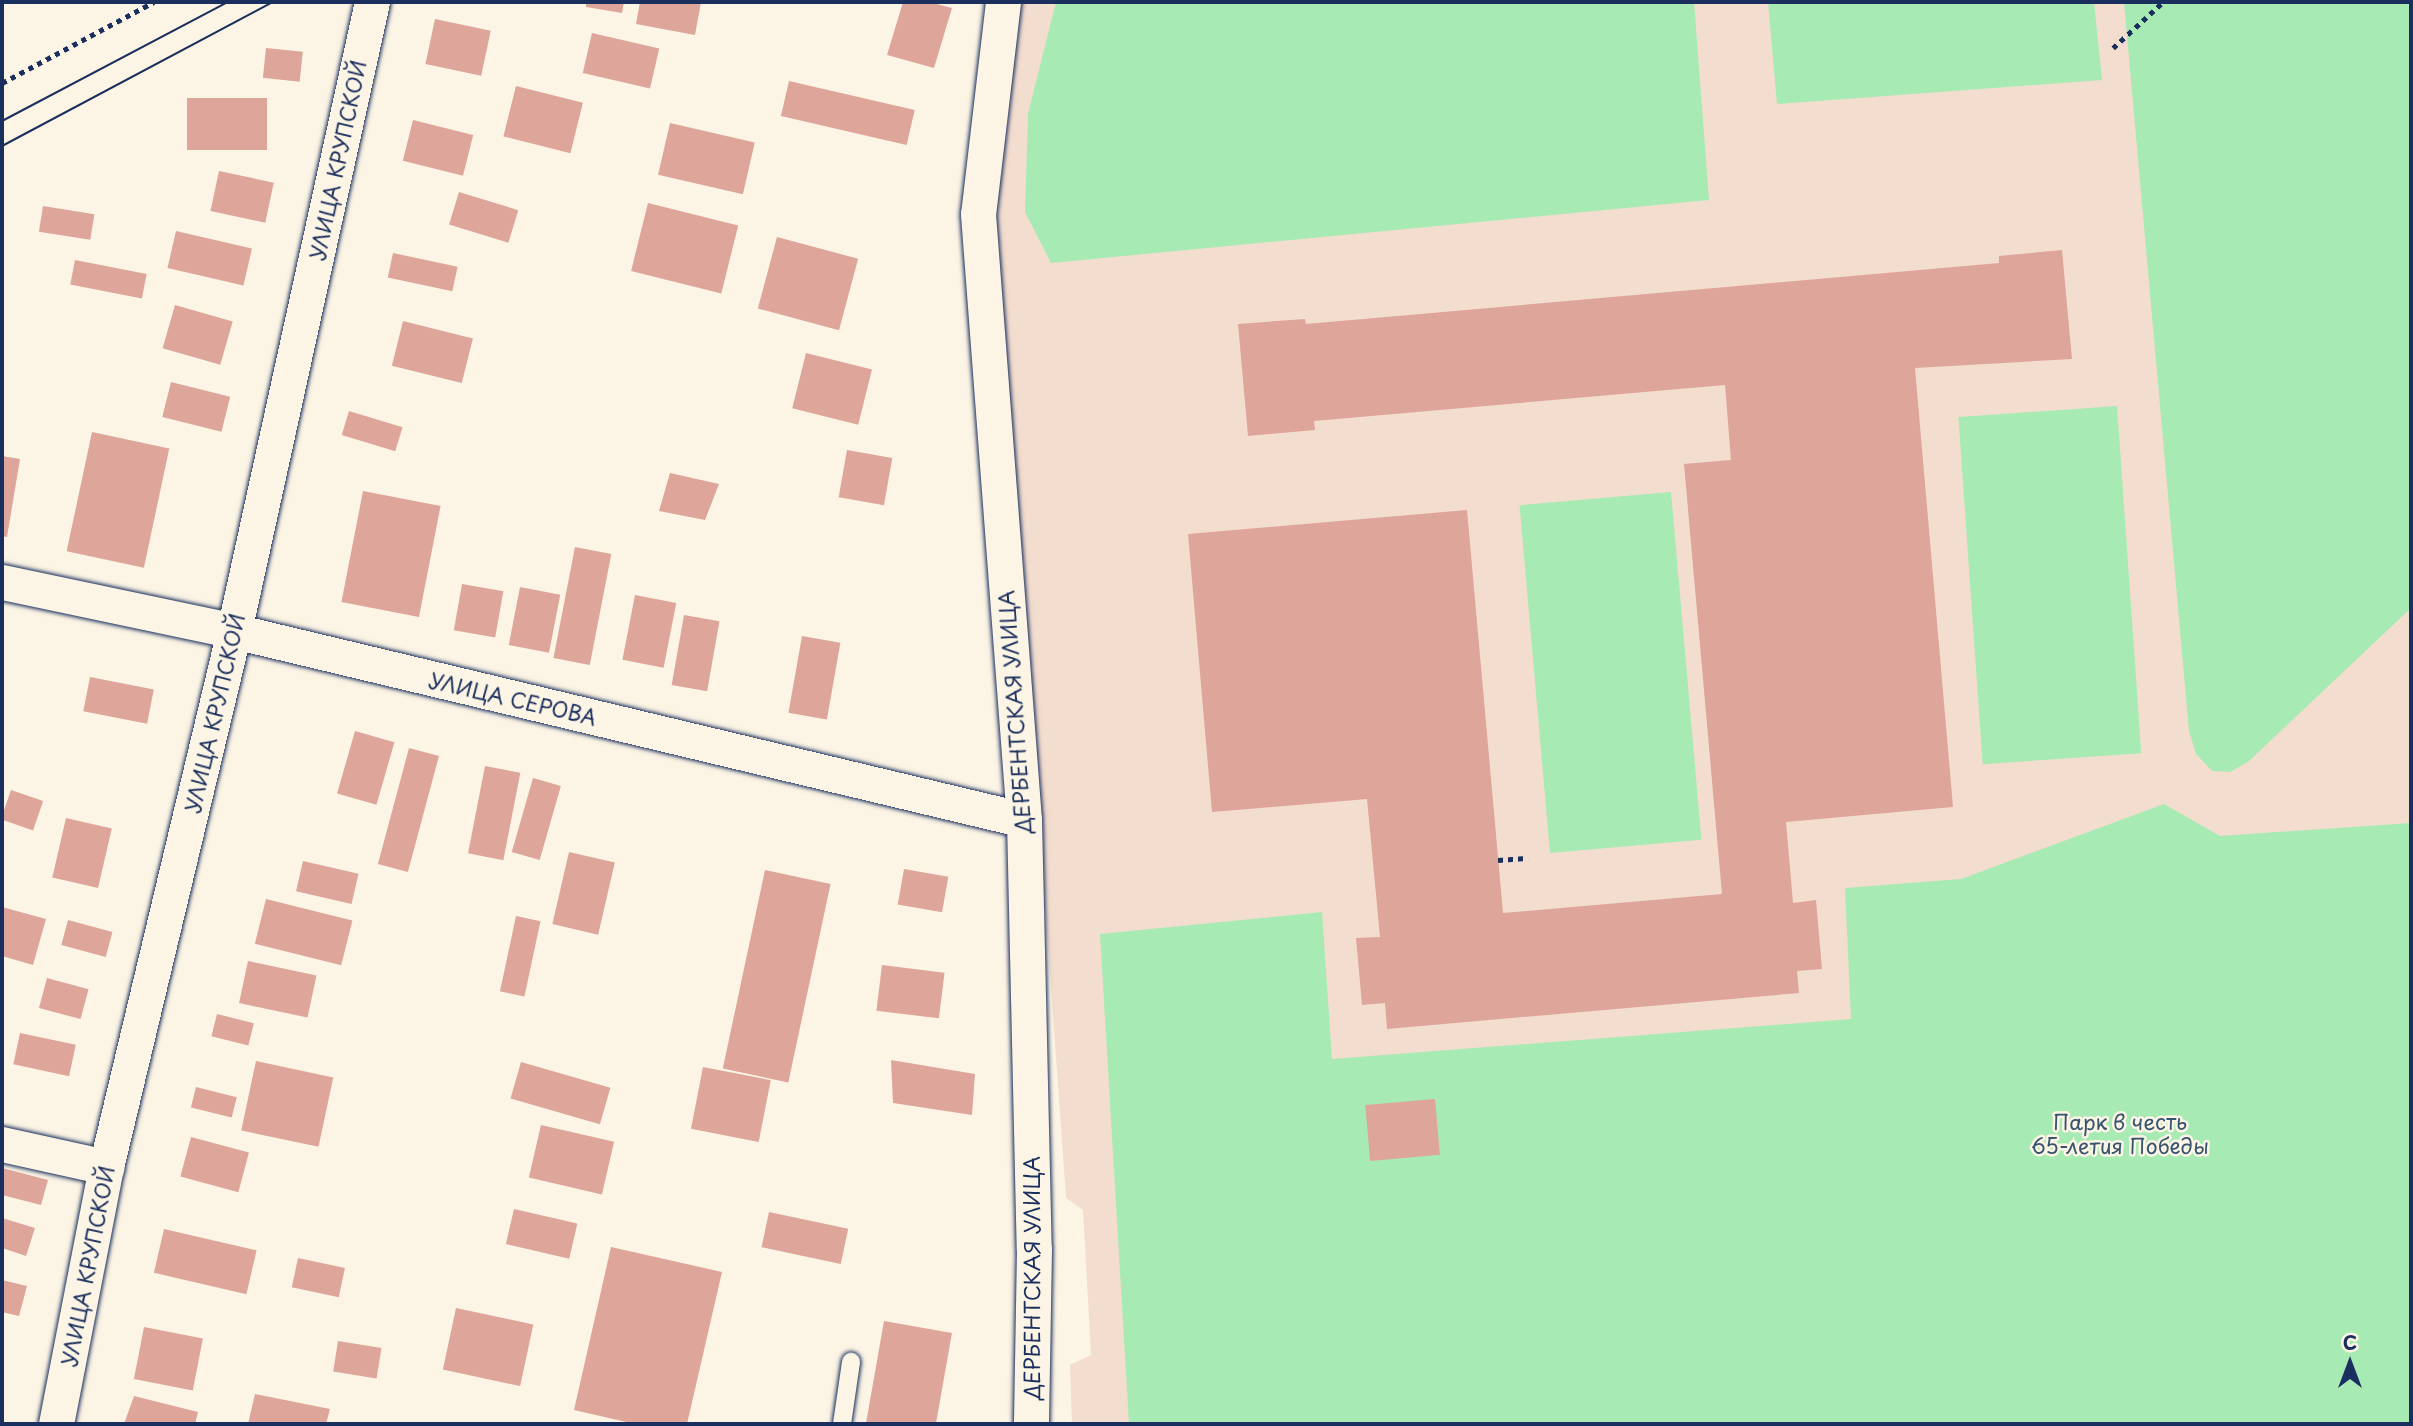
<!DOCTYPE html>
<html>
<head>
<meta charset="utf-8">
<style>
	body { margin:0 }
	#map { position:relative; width:2413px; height:1426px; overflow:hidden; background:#fcf5e5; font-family:"Playpen Sans",sans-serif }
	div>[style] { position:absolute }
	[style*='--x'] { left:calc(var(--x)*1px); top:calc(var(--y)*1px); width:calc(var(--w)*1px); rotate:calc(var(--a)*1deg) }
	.built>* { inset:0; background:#f3ddcf }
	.green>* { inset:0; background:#a8eab4; transform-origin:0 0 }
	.building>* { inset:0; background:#dea59b; transform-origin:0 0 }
	.path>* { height:4.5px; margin-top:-2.25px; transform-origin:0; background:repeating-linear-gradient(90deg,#1b2f5e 0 5px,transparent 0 10px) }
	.roads { filter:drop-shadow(0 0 2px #1b2f5e) drop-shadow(0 0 2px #1b2f5e) }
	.lane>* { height:18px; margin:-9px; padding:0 9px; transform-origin:9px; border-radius:9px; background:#fcf5e5 }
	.street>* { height:35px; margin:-17.5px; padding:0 17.5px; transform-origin:17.5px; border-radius:17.5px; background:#fcf5e5 }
	.tram>* { height:2px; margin:-1px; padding:0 1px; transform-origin:1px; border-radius:1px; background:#1b2f5e }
	span { translate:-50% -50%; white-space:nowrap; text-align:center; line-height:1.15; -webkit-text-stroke:5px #fcf5e5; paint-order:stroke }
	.street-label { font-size:21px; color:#1b2f5e }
	.park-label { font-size:21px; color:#37546f }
	.frame { position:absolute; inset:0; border:4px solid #1b2f5e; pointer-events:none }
	.north { position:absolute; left:2315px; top:1328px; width:70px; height:70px; -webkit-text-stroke:5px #fcf5e5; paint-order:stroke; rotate:0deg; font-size:19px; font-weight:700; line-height:28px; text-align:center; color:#1b2f5e }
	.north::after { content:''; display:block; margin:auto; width:24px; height:32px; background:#1b2f5e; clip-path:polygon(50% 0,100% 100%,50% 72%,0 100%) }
</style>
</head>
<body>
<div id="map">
	<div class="built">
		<div style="clip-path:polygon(1018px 2px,2411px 2px,2411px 1424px,1072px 1424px,1070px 1365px,1091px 1355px,1083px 1210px,1066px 1198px,995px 199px)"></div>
	</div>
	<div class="green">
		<div style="clip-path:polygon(1056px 2px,1694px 2px,1709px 200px,1051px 263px,1025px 212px,1028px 114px)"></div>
		<div style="clip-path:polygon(1768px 2px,2094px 2px,2102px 80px,1777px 104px)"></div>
		<div style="clip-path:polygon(2124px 2px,2411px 2px,2411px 608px,2248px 762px,2230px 772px,2212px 771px,2196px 754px,2189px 731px)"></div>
		<div style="left:2117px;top:406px;width:348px;height:159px;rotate:86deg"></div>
		<div style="left:1671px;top:492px;width:349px;height:152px;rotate:85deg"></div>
		<div style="clip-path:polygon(2164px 804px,2220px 836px,2411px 823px,2411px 1424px,1129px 1424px,1100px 934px,1322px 912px,1332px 1059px,1851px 1019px,1845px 888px,1961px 879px)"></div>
	</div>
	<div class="building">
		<div style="clip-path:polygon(586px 2px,624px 2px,622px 13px,586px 7px)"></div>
		<div style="clip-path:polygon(640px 2px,701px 2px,695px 35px,636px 24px)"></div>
		<div style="clip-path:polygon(903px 2px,929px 2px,952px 8px,934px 68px,887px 55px)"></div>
		<div style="left:435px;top:19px;width:57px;height:46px;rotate:12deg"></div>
		<div style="left:592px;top:33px;width:69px;height:41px;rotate:13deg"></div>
		<div style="left:266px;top:48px;width:37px;height:30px;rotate:6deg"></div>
		<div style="left:789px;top:81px;width:129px;height:36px;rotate:13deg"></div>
		<div style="left:516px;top:86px;width:69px;height:52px;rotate:14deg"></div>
		<div style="left:187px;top:98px;width:80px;height:52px"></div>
		<div style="left:413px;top:120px;width:62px;height:42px;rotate:14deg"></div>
		<div style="left:670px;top:123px;width:87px;height:53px;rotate:13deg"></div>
		<div style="left:219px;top:171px;width:56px;height:41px;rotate:12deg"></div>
		<div style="left:459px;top:192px;width:62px;height:34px;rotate:17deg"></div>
		<div style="left:648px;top:203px;width:93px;height:70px;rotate:14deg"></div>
		<div style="left:43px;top:206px;width:52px;height:26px;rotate:9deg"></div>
		<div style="left:176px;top:231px;width:78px;height:38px;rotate:13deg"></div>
		<div style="left:777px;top:237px;width:84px;height:74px;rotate:15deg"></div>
		<div style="clip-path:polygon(2062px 250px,2072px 359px,1915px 368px,1953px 807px,1786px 822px,1793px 903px,1816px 900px,1822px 969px,1797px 971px,1799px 993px,1387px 1029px,1385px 1003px,1362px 1005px,1356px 938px,1380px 937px,1367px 799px,1212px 812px,1188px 534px,1467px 510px,1503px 913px,1722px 894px,1684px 464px,1731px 460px,1725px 385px,1314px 421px,1315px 430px,1248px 436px,1238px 324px,1305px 319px,1306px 324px,1999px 263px,1999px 256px)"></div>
		<div style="left:393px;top:253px;width:66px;height:25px;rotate:12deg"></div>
		<div style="left:75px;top:260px;width:73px;height:25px;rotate:11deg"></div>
		<div style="left:175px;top:305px;width:60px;height:45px;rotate:16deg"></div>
		<div style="left:403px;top:321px;width:72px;height:46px;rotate:14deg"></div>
		<div style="left:806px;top:353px;width:68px;height:57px;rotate:14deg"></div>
		<div style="left:171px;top:382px;width:61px;height:36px;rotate:14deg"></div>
		<div style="left:349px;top:411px;width:56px;height:25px;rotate:17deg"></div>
		<div style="left:92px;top:432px;width:79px;height:122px;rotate:12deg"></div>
		<div style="left:847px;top:450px;width:46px;height:48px;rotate:10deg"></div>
		<div style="clip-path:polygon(2px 456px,20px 459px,7px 537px,2px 536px)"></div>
		<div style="clip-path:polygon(670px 473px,719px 484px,705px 520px,659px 511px)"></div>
		<div style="left:363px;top:491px;width:79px;height:113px;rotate:11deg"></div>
		<div style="left:575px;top:547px;width:37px;height:113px;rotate:11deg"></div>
		<div style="left:462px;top:584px;width:42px;height:47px;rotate:10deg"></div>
		<div style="left:520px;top:587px;width:41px;height:59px;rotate:11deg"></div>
		<div style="left:635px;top:595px;width:42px;height:66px;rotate:11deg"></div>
		<div style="left:684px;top:615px;width:36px;height:71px;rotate:10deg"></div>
		<div style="left:802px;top:636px;width:39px;height:78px;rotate:10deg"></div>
		<div style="left:90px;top:677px;width:65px;height:35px;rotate:11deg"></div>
		<div style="left:355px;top:731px;width:41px;height:65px;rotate:16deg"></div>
		<div style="left:409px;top:748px;width:31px;height:120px;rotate:15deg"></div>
		<div style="left:485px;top:766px;width:36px;height:89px;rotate:11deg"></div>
		<div style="left:533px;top:778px;width:29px;height:77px;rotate:16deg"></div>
		<div style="left:11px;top:790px;width:34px;height:31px;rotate:19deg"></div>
		<div style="left:66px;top:818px;width:47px;height:61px;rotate:13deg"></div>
		<div style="left:569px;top:852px;width:47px;height:74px;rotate:13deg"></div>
		<div style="left:303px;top:861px;width:57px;height:31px;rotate:13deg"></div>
		<div style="left:904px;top:869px;width:45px;height:36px;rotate:10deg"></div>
		<div style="left:765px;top:870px;width:67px;height:203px;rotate:12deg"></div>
		<div style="left:266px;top:899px;width:89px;height:46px;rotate:14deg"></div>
		<div style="clip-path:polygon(2px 907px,46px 919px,33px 965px,2px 956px)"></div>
		<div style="left:516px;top:916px;width:25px;height:77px;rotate:12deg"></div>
		<div style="left:68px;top:920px;width:46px;height:26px;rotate:15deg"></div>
		<div style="left:248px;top:961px;width:70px;height:43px;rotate:12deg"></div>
		<div style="left:882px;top:965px;width:63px;height:46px;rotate:7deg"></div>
		<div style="left:47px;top:978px;width:43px;height:31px;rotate:15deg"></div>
		<div style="left:217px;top:1014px;width:38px;height:23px;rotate:14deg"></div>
		<div style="left:20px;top:1033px;width:57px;height:32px;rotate:12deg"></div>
		<div style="clip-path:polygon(891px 1060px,975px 1074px,972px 1115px,893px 1103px)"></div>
		<div style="left:256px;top:1061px;width:79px;height:71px;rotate:12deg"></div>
		<div style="left:521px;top:1062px;width:93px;height:38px;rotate:16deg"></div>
		<div style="left:703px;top:1067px;width:69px;height:63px;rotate:11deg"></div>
		<div style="left:196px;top:1087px;width:42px;height:21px;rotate:14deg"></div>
		<div style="left:1435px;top:1099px;width:56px;height:70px;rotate:85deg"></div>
		<div style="left:541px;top:1125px;width:75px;height:54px;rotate:13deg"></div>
		<div style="left:191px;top:1137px;width:60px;height:41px;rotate:15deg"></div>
		<div style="clip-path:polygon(2px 1168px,48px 1180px,41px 1205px,2px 1195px)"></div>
		<div style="left:514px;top:1209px;width:65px;height:36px;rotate:13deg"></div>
		<div style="left:769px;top:1212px;width:81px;height:36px;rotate:12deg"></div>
		<div style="clip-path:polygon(2px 1218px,35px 1228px,26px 1256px,2px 1248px)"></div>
		<div style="left:164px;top:1229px;width:95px;height:45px;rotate:13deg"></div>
		<div style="clip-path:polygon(611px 1247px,722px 1272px,687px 1424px,635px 1424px,574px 1410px)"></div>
		<div style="left:298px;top:1258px;width:48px;height:30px;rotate:12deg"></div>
		<div style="clip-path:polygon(2px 1280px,27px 1286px,19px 1316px,2px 1312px)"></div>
		<div style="left:456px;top:1308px;width:79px;height:63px;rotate:12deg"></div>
		<div style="left:884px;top:1321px;width:69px;height:105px;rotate:10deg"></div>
		<div style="left:144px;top:1327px;width:60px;height:53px;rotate:11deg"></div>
		<div style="left:338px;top:1341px;width:44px;height:31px;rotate:9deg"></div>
		<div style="clip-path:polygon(255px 1394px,330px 1409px,326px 1424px,248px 1424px)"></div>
		<div style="clip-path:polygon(134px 1396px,198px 1412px,195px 1424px,124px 1424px)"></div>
	</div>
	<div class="path">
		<div style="--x:2113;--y:48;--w:68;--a:-42.6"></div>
		<div style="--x:2;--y:83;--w:172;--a:-28.1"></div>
		<div style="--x:1498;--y:860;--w:30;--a:-4"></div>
	</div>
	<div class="roads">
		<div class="lane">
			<div style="--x:842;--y:1424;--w:63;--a:-81.7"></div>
		</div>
		<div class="street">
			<div style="--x:1003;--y:2;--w:213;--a:96.7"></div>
			<div style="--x:978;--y:214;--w:608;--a:85.66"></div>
			<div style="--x:1024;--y:820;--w:429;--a:88.7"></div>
			<div style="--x:1034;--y:1249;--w:175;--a:91"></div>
			<div style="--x:2;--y:582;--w:237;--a:11.9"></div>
			<div style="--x:234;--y:631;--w:812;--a:13.45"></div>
			<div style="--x:2;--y:1144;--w:107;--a:12.5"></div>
			<div style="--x:56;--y:1424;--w:262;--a:-79"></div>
			<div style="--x:106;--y:1167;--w:551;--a:-76.57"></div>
			<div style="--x:234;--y:631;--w:644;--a:-77.63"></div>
		</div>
	</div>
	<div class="tram">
		<div style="--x:2;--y:121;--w:255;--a:-27.8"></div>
		<div style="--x:2;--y:146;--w:307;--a:-28"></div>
	</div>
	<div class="street-label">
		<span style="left:337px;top:160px;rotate:-78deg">УЛИЦА КРУПСКОЙ</span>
		<span style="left:513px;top:698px;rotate:13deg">УЛИЦА СЕРОВА</span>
		<span style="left:1014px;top:712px;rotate:-94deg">ДЕРБЕНТСКАЯ УЛИЦА</span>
		<span style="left:214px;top:713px;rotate:-77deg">УЛИЦА КРУПСКОЙ</span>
		<span style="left:87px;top:1266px;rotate:-79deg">УЛИЦА КРУПСКОЙ</span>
		<span style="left:1031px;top:1278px;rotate:-90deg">ДЕРБЕНТСКАЯ УЛИЦА</span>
	</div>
	<div class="park-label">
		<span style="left:2120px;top:1133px">Парк в честь<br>65-летия Победы</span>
	</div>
	<div class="frame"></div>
	<div class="north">С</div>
</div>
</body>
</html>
